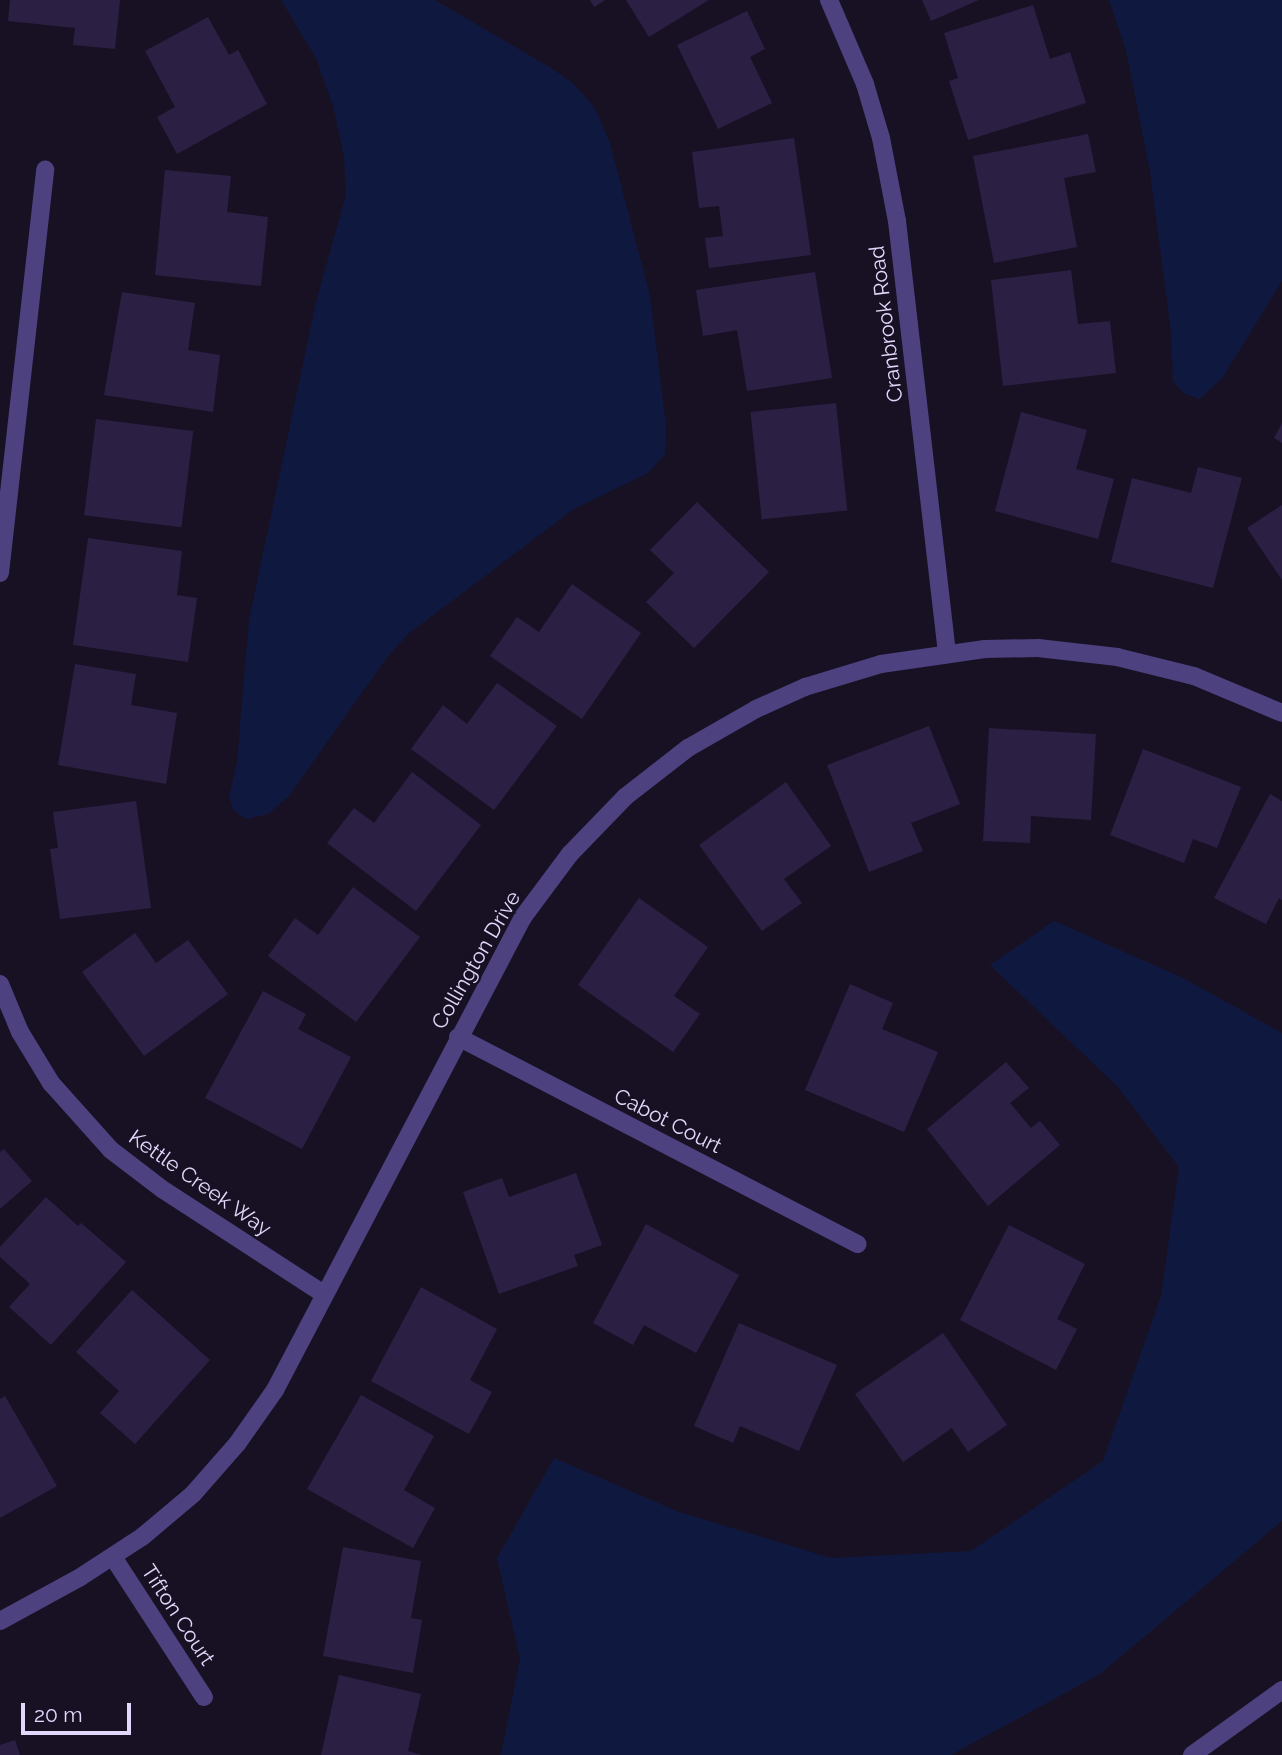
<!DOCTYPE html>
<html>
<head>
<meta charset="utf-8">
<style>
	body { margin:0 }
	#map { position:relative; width:1282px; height:1755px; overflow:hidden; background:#181124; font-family:Raleway,sans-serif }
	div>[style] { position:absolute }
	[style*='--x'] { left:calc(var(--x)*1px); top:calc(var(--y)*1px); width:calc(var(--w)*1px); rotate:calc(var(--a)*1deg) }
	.water>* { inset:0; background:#0f193f }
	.building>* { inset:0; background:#2c1f44; transform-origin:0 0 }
	.minor>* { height:18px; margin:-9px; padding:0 9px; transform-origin:9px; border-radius:9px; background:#4d417f }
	span { translate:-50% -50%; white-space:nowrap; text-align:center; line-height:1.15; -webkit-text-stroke:5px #181124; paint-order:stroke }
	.street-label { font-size:21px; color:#e2d8fb }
	.scale { position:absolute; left:21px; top:1703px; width:110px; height:32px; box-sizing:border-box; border:4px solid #e2d8fb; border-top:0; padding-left:9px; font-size:21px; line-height:24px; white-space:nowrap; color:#e2d8fb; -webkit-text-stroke:5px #181124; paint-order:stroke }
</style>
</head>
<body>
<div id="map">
	<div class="water">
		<div style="clip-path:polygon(281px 0,435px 0,546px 65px,574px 84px,595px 108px,610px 143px,650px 296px,666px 425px,665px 454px,648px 473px,574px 509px,408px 634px,385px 660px,289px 796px,268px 814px,246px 819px,233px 810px,229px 796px,237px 762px,249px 620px,316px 302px,346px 195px,344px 157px,333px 106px,316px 58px)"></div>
		<div style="clip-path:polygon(1109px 0,1282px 0,1282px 281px,1223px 377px,1200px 399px,1183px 393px,1173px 381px,1171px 332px,1150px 172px,1126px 50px)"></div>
		<div style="clip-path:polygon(1054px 921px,1183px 978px,1282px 1033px,1282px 1521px,1100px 1674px,951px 1755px,501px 1755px,520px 1659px,497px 1558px,554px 1458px,679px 1512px,831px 1558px,971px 1551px,1103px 1461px,1161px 1296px,1179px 1167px,1118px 1087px,990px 965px)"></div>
	</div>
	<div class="building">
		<div style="clip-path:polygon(10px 0,120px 0,115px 49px,73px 45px,75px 28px,8px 21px)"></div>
		<div style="clip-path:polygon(590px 0,605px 0,594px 7px)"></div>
		<div style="clip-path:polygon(626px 0,709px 0,649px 37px)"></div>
		<div style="clip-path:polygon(922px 0,979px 0,931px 21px)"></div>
		<div style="clip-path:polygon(1033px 5px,1050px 59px,1070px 52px,1086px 103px,968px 140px,949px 81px,958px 78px,944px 33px)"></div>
		<div style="clip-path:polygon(747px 11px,765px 49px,750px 57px,772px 103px,718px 129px,677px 45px)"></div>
		<div style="clip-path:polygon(208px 17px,229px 55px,238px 50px,267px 104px,177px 154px,157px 117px,175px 107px,145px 51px)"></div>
		<div style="clip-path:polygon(1088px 134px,1096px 172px,1064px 178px,1077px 247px,994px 263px,973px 156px)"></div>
		<div style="clip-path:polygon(794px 138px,811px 255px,709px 268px,705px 238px,723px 236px,719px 206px,699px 208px,692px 152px)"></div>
		<div style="clip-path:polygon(165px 170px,231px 176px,227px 212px,268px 217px,261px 286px,155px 275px)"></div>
		<div style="clip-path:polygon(1071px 270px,1078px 324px,1110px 321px,1116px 373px,1003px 386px,991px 280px)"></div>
		<div style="clip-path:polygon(815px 272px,832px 378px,747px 391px,737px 330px,703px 336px,696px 290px)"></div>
		<div style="clip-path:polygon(122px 292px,195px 303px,188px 350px,220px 355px,213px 412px,104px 395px)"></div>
		<div style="left:836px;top:403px;width:108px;height:86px;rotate:84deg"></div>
		<div style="clip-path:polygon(1021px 412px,1087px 430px,1076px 469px,1114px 479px,1098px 539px,995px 511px)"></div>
		<div style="left:96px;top:419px;width:98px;height:97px;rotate:7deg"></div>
		<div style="clip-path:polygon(1282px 423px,1282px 443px,1274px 438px)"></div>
		<div style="clip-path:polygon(1198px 467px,1242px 478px,1213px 588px,1111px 562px,1132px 478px,1191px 493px)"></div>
		<div style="clip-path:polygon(697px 502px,769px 572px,694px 648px,646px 602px,674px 573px,650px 550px)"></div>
		<div style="clip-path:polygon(1282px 505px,1282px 580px,1247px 528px)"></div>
		<div style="clip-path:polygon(88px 538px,182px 551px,177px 595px,197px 598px,188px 662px,73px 645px)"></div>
		<div style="clip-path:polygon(572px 584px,641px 633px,582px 719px,490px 656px,517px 617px,539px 632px)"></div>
		<div style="clip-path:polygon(75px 664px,136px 674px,131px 705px,177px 713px,166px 784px,58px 765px)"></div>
		<div style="clip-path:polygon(497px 683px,557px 726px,494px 810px,411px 749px,443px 705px,467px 724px)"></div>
		<div style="clip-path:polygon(929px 726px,960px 804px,911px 823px,923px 851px,869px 872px,827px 765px)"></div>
		<div style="clip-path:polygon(989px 728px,1096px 734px,1091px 820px,1031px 816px,1030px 843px,983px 841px)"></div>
		<div style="clip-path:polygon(1143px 749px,1241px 787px,1217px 848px,1193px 839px,1184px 863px,1110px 835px)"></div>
		<div style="clip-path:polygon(412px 772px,481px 825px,416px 911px,327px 843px,354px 808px,374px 823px)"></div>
		<div style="clip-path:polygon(786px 782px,831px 846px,784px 879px,802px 903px,762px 931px,699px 845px)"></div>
		<div style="clip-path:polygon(1270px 794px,1282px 801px,1282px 900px,1279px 898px,1266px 924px,1214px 898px)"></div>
		<div style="clip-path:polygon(136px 801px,151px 908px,60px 919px,50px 849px,58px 848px,53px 812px)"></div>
		<div style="clip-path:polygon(353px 887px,420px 937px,356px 1022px,268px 956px,295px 918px,318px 935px)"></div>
		<div style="clip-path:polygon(639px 898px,708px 947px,674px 996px,700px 1014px,673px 1052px,578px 985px)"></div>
		<div style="clip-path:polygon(135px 933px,156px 963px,188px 940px,228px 994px,144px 1056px,82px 972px)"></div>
		<div style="clip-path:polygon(850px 984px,893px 1003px,882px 1029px,938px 1052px,904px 1132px,805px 1090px)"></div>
		<div style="clip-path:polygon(263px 991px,306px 1014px,298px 1029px,351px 1057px,302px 1149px,205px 1098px)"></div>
		<div style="clip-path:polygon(1006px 1062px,1029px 1088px,1010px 1103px,1031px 1128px,1040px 1121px,1060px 1145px,988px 1206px,927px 1129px)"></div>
		<div style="clip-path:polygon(4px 1149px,32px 1181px,0 1209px,0 1152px)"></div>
		<div style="clip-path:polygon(576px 1173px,602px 1245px,574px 1255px,578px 1266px,499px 1294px,463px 1192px,502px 1178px,509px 1197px)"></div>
		<div style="clip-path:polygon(46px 1197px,78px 1226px,81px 1223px,126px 1262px,51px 1345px,9px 1307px,30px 1284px,0 1257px,0 1247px)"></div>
		<div style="clip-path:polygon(646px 1224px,739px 1275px,696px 1353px,644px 1325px,633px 1345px,593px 1323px)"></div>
		<div style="clip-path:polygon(1009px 1225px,1085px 1264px,1057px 1319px,1077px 1329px,1056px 1370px,960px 1320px)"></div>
		<div style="clip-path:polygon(421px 1287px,497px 1329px,470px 1380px,492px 1392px,469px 1434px,371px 1381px)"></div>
		<div style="clip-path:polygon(132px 1290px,210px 1360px,135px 1444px,100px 1413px,119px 1391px,76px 1352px)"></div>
		<div style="clip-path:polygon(739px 1323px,837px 1365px,799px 1451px,740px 1426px,733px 1443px,694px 1426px)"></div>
		<div style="clip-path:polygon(943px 1333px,1007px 1425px,968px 1452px,952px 1428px,903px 1462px,855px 1394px)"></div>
		<div style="clip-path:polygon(361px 1395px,434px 1436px,404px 1490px,435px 1508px,413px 1548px,307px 1489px)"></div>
		<div style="clip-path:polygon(5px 1396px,57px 1486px,0 1518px,0 1399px)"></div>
		<div style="clip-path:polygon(343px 1547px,421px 1561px,411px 1618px,422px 1620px,413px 1673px,323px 1656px)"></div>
		<div style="clip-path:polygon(339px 1675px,421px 1694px,408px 1751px,422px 1755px,321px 1755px)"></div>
		<div style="clip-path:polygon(15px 1740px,20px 1755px,0 1755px,0 1745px)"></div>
	</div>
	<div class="minor">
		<div style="--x:829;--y:0;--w:91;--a:66.8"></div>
		<div style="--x:865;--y:84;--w:56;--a:73.5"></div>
		<div style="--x:881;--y:138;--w:85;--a:79.1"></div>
		<div style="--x:897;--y:221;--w:434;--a:83.4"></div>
		<div style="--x:0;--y:573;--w:406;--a:-83.6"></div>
		<div style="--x:0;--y:984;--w:52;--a:67.4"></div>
		<div style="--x:20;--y:1032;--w:60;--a:58.7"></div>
		<div style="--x:51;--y:1083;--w:90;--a:48.2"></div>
		<div style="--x:111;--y:1150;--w:64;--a:37.4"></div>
		<div style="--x:162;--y:1189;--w:194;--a:33"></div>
		<div style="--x:458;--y:1037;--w:450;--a:27.4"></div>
		<div style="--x:113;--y:1557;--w:167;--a:57"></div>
		<div style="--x:0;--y:1621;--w:90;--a:-28.6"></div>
		<div style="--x:79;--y:1578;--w:75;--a:-33.1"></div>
		<div style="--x:142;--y:1537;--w:67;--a:-40.1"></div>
		<div style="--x:193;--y:1494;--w:67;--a:-48.7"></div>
		<div style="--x:237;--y:1444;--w:66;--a:-54.9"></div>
		<div style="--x:275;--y:1390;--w:534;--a:-62.33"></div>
		<div style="--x:523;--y:917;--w:79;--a:-53.3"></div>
		<div style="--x:570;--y:854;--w:79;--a:-46"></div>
		<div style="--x:625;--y:797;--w:80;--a:-37.9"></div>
		<div style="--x:688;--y:748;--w:78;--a:-29.8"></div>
		<div style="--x:756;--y:709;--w:54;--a:-24.2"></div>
		<div style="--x:805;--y:687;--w:79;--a:-16.8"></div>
		<div style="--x:881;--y:664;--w:105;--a:-8.2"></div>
		<div style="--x:985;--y:649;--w:53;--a:-1.1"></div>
		<div style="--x:1038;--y:648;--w:80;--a:6.5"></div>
		<div style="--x:1117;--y:657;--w:79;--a:13.9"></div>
		<div style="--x:1194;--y:676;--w:95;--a:22.8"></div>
		<div style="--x:1192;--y:1755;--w:111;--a:-35.8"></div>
	</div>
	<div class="street-label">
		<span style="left:886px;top:324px;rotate:-97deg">Cranbrook Road</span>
		<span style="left:476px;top:960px;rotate:-60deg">Collington Drive</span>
		<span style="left:668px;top:1121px;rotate:27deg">Cabot Court</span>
		<span style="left:200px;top:1183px;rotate:35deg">Kettle Creek Way</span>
		<span style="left:178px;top:1615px;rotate:57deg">Tifton Court</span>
	</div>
	<div class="scale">20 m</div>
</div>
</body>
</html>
